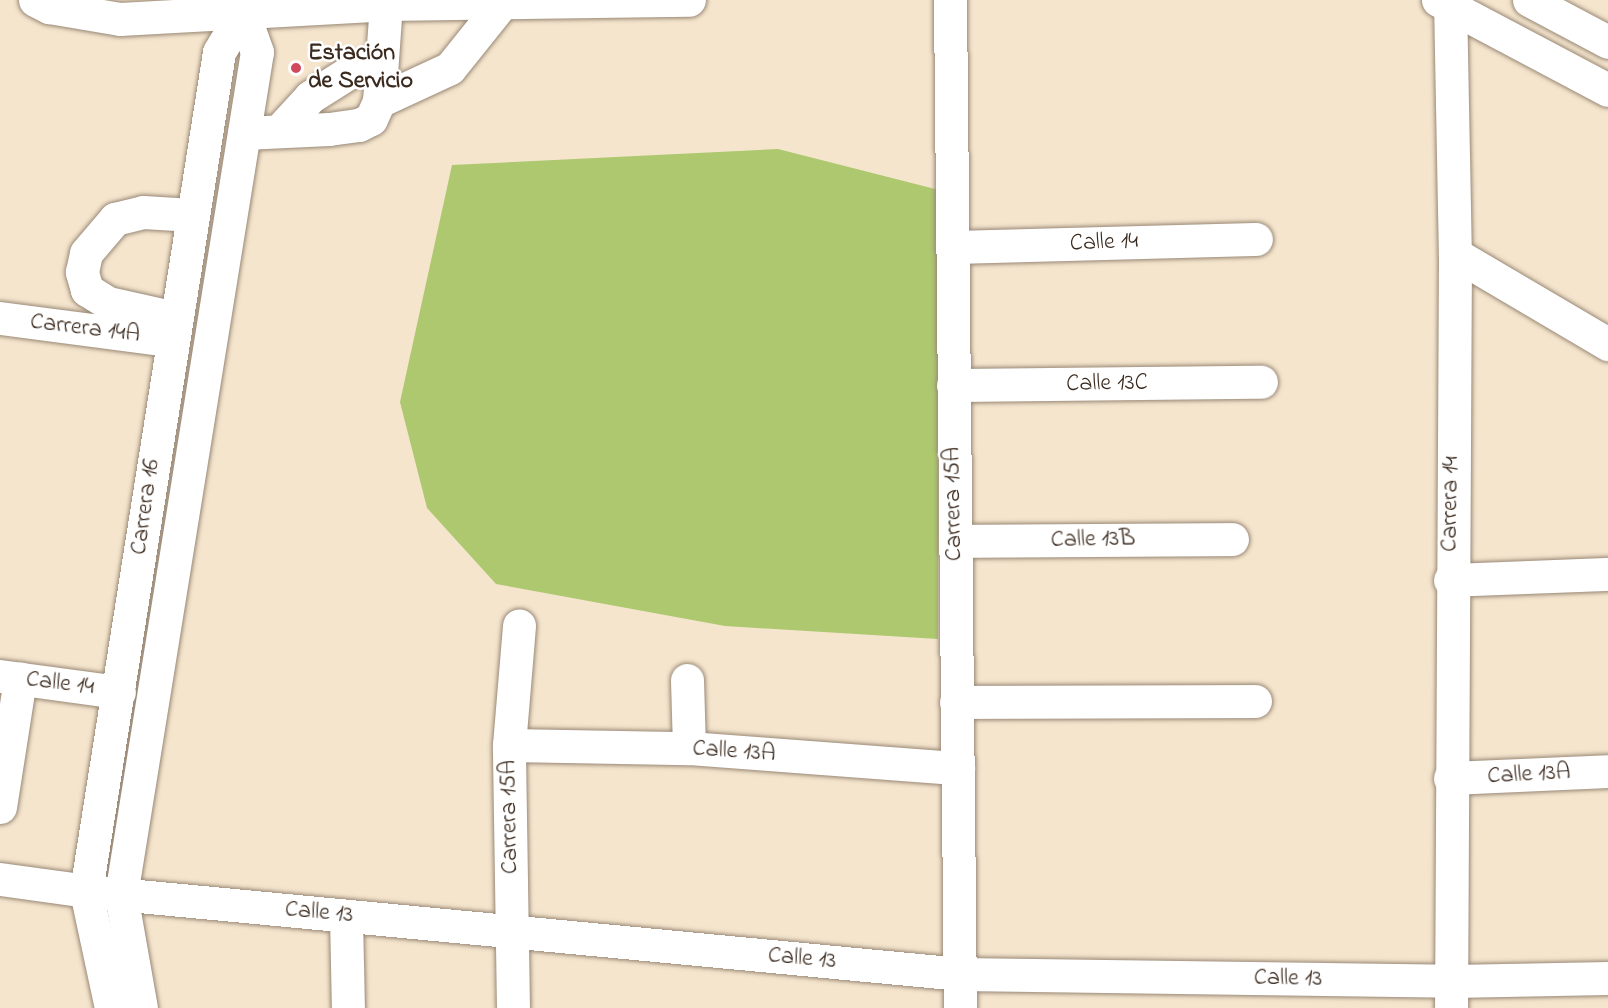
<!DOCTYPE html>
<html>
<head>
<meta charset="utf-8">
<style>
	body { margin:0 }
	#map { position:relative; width:1608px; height:1008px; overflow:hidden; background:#f5e5cd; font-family:"Indie Flower",sans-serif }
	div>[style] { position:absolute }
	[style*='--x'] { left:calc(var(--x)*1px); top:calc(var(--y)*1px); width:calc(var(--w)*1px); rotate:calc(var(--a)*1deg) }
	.green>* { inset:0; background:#adc86f }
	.roads { filter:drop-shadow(0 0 2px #988876) drop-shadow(0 0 2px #988876) }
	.minor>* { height:33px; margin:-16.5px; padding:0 16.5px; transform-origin:16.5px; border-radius:16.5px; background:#fff }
	.dots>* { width:16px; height:16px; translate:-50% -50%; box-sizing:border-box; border:3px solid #fff; border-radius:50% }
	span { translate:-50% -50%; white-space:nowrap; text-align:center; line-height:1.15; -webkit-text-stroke:5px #fff; paint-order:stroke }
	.poi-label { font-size:24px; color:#3b2a1e; font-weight:700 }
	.left { translate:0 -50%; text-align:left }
	.street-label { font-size:24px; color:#3b2a1e }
</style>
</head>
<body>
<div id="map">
	<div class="green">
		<div style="clip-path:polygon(778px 149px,939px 190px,938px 639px,725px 626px,496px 584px,427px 508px,400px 402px,452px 165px)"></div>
	</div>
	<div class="roads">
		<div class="minor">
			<div style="--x:35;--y:0;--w:16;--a:27"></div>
			<div style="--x:49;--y:7;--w:72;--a:9.6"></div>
			<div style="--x:120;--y:19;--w:266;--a:-3.2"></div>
			<div style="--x:386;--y:4;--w:303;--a:-0.8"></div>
			<div style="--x:950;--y:0;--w:1008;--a:89.43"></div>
			<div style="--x:1438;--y:0;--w:192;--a:27.9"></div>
			<div style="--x:1450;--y:0;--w:254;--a:88.9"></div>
			<div style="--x:1455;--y:254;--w:754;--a:90.3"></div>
			<div style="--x:1529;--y:0;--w:89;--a:28"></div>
			<div style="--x:379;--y:101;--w:78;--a:-24.9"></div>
			<div style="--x:450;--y:68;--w:83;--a:-51.3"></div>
			<div style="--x:279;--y:131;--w:46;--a:-47.6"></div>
			<div style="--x:310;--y:97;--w:45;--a:-32.3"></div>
			<div style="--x:348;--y:73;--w:37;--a:-24"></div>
			<div style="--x:244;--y:133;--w:85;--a:-2.7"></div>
			<div style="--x:329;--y:129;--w:30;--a:-8"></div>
			<div style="--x:359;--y:125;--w:13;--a:-27"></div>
			<div style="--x:371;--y:119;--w:20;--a:-66"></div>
			<div style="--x:379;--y:101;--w:97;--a:-85.9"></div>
			<div style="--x:952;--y:247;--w:304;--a:-1.5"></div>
			<div style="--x:1455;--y:254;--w:178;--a:30.5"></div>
			<div style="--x:0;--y:318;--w:171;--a:7.4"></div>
			<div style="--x:176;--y:318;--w:70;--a:-167.6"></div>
			<div style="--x:108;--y:303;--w:25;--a:-148"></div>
			<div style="--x:87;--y:290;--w:19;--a:-106"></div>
			<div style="--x:82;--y:272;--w:19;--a:-78"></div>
			<div style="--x:86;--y:253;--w:45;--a:-49.5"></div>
			<div style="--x:115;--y:219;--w:29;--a:-14"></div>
			<div style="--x:143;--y:212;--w:50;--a:3.4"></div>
			<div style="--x:953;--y:385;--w:308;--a:-0.6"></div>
			<div style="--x:955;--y:541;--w:277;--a:-0.4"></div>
			<div style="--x:1450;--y:580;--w:158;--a:-2.2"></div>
			<div style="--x:0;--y:676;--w:120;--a:7.7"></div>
			<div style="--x:687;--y:680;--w:68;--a:88.3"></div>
			<div style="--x:956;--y:702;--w:299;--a:-0.2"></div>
			<div style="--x:509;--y:745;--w:180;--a:1"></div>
			<div style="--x:689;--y:748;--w:270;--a:4.3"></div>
			<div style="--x:1450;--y:778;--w:158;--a:-2.5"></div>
			<div style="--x:0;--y:807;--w:130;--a:-81.1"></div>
			<div style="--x:0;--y:879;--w:87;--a:7.9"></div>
			<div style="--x:86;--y:891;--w:878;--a:5.42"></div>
			<div style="--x:960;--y:974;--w:491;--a:0.8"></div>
			<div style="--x:1451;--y:981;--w:157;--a:-1.1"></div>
			<div style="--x:346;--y:916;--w:92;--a:88.8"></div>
			<div style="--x:111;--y:1008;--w:120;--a:-102.1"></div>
			<div style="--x:86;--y:891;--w:849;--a:-80.99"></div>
			<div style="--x:219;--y:52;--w:47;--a:-59"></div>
			<div style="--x:243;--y:12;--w:12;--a:-81"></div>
			<div style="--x:141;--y:1008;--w:115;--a:-100"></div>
			<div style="--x:121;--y:895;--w:854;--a:-80.84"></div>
			<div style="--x:257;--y:52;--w:42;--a:-109.3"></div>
			<div style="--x:513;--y:1008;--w:263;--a:-90.9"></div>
			<div style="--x:509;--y:745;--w:120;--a:-85.2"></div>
		</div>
	</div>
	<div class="dots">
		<div style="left:296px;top:68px;background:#d1495b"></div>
	</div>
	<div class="poi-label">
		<span class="left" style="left:308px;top:68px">Estación<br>de Servicio</span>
	</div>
	<div class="street-label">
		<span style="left:1104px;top:243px;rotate:-2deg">Calle 14</span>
		<span style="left:85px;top:329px;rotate:7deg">Carrera 14A</span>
		<span style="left:1107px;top:384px;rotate:-1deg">Calle 13C</span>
		<span style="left:954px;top:504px;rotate:-91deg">Carrera 15A</span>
		<span style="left:1451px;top:504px;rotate:-89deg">Carrera 14</span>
		<span style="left:146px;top:507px;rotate:-82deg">Carrera 16</span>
		<span style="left:1093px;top:540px;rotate:-1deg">Calle 13B</span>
		<span style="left:60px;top:684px;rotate:7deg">Calle 14</span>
		<span style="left:734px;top:752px;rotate:4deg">Calle 13A</span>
		<span style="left:1529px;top:775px;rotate:-3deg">Calle 13A</span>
		<span style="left:510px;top:817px;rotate:-91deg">Carrera 15A</span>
		<span style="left:319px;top:913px;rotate:5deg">Calle 13</span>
		<span style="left:802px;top:959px;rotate:5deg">Calle 13</span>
		<span style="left:1288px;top:979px;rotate:1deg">Calle 13</span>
	</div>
</div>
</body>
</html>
